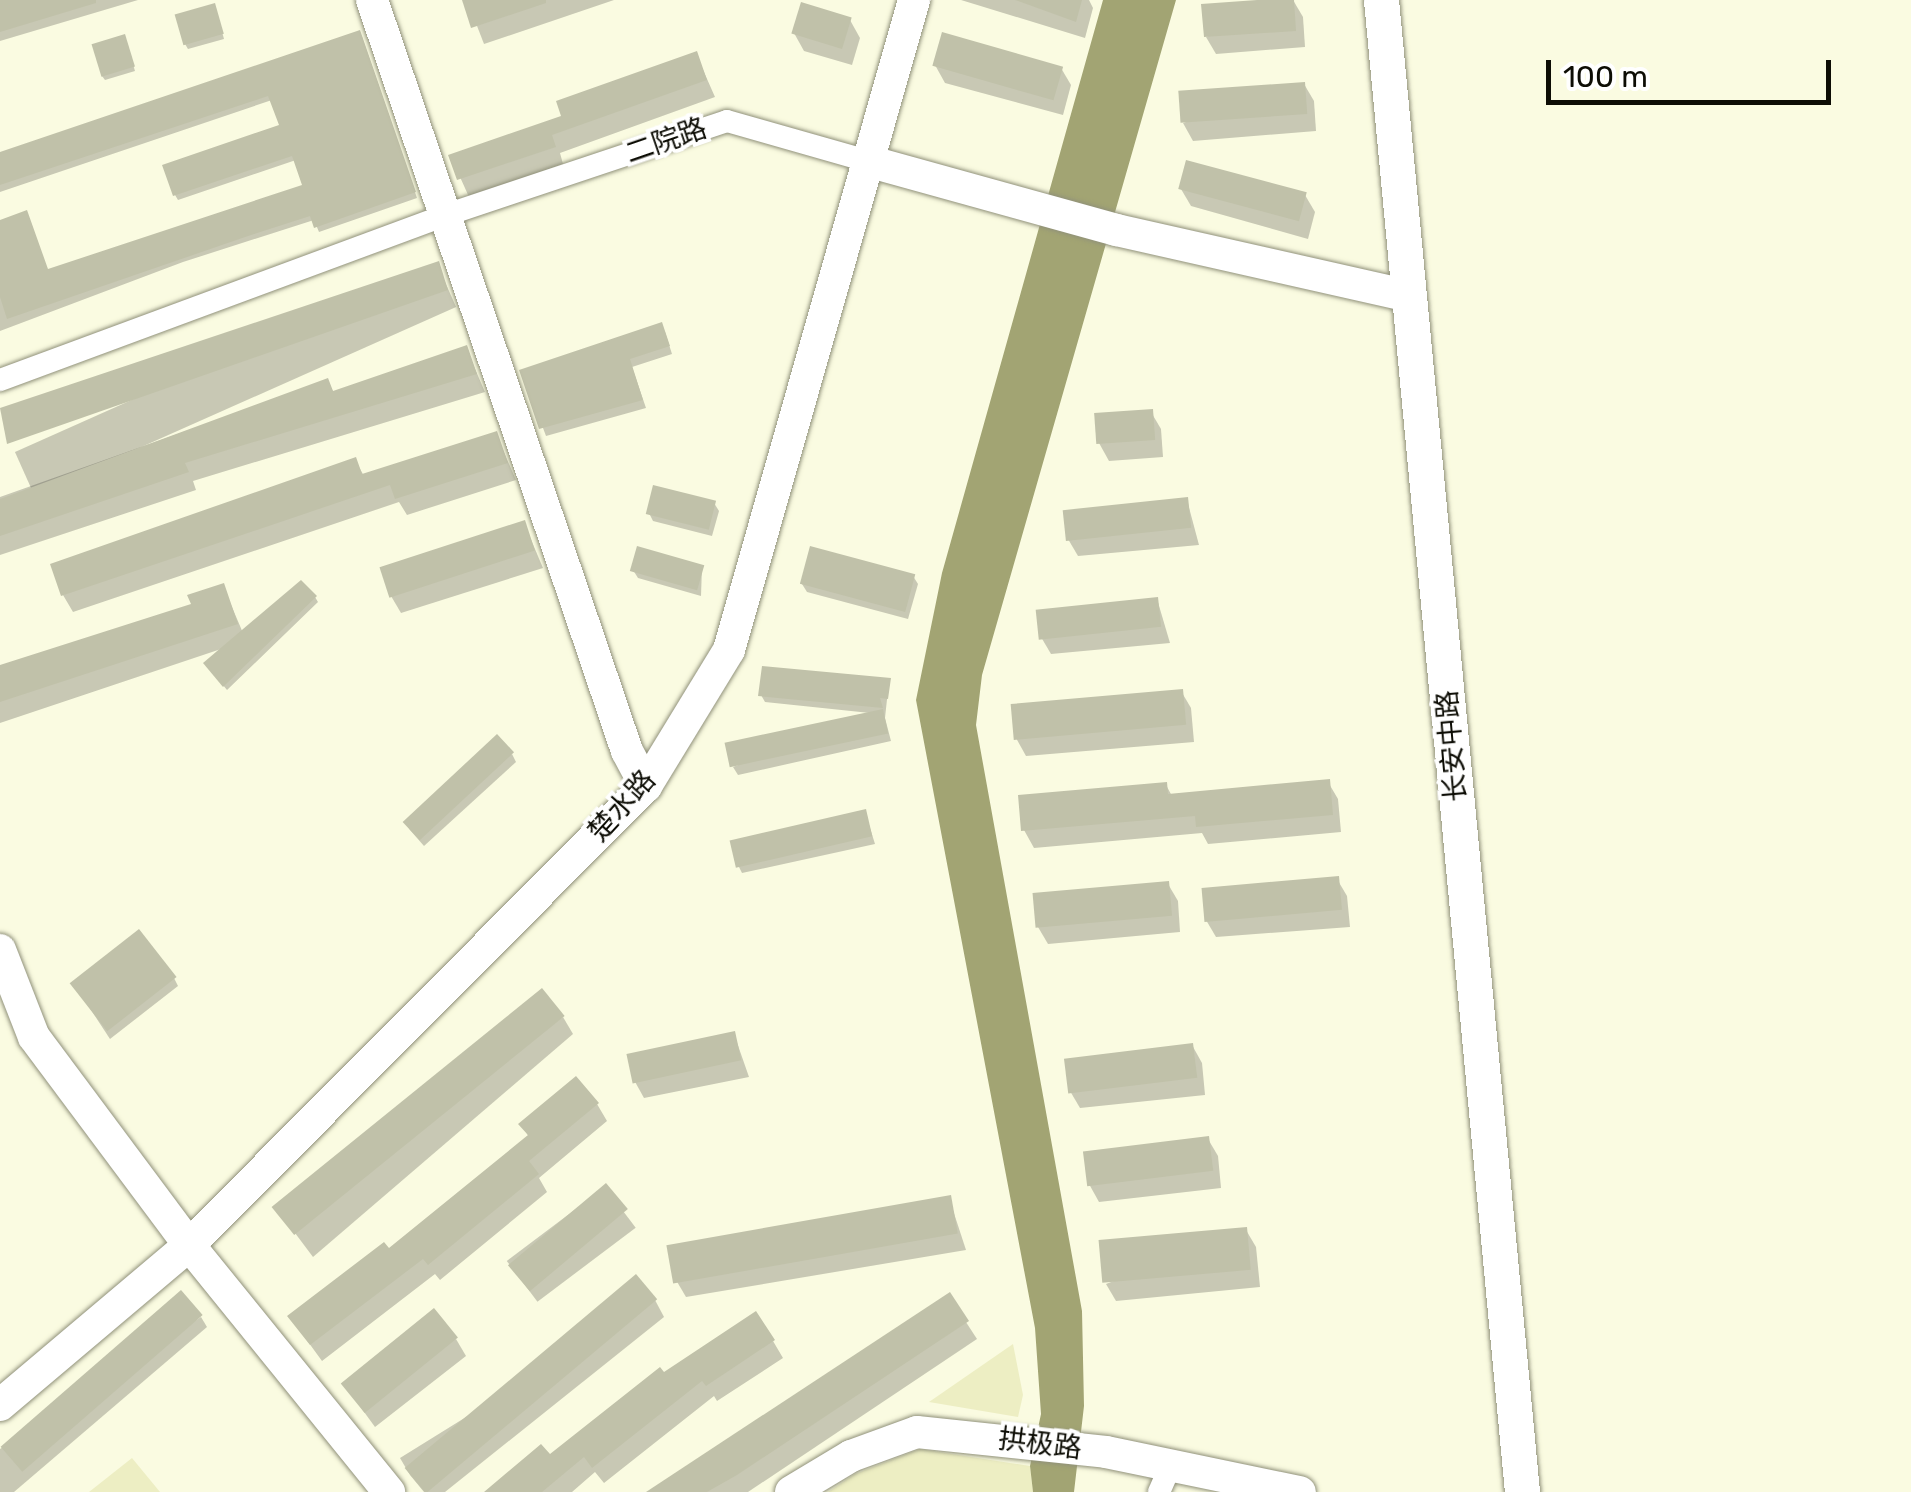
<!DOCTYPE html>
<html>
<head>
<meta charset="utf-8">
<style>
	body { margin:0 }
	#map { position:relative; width:1911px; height:1492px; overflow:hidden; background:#fafbe1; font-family:Rubik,"Noto Sans SC",sans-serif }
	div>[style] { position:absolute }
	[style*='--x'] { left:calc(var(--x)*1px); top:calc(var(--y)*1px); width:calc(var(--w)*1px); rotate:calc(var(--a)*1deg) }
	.green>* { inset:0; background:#edeec3 }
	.water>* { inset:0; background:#a2a473 }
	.shadow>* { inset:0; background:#0003; transform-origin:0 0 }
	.building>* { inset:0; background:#c0c1a9; transform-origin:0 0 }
	.roads { filter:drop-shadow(0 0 2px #90917a) drop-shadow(0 0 2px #90917a) }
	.street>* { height:22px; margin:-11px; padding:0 11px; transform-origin:11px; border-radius:11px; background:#fff }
	.secondary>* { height:32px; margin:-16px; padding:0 16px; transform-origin:16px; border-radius:16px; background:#fff }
	.primary>* { height:35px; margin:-17.5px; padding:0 17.5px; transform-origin:17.5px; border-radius:17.5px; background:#fff }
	span { translate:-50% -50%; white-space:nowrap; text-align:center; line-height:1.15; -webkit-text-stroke:8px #fff; paint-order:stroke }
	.street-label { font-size:28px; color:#0d0d05 }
	.scale { position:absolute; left:1546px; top:60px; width:285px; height:45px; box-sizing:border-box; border:5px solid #0d0d05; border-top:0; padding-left:12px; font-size:30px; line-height:35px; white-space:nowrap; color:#0d0d05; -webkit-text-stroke:8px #fff; paint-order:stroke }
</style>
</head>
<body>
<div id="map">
	<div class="green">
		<div style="clip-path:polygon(1013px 1344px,1023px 1395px,1018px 1417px,929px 1402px)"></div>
		<div style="clip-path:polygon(920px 1449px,1030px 1466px,1033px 1492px,828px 1492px,855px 1474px)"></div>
		<div style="clip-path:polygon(132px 1458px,160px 1492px,89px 1492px)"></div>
	</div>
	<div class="water">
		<div style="clip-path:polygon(1103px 0,1176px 0,982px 675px,976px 725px,1082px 1311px,1084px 1406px,1074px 1492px,1033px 1492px,1030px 1466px,1041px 1414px,1035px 1328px,916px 700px,942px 573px)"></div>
	</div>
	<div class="shadow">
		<div style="clip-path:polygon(10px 0,138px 0,0 41px,0 3px)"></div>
		<div style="clip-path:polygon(467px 0,614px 0,484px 44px)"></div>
		<div style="clip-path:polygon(961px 0,1089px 0,1093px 8px,1085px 38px)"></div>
		<div style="clip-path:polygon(1293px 0,1303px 17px,1305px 47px,1216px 54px,1206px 37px)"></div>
		<div style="clip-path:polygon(216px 10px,224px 39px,188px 49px,185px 44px)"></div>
		<div style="clip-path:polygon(850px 20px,860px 38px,852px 65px,804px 51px,794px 33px)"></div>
		<div style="clip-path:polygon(362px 37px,417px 198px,319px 232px,314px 220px,183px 262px,0 331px,0 222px,48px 271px,305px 187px,296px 160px,178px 200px,175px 195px,282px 127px,272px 100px,0 192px,0 153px)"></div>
		<div style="clip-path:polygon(126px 41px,135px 71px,105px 80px,102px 76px)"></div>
		<div style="clip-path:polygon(696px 54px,715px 97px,560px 153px,563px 164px,469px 197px,451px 157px,564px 118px)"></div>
		<div style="clip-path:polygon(935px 65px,1061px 68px,1071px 85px,1063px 115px,945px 83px)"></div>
		<div style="clip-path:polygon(1304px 84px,1314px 101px,1316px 131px,1193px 141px,1183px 123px)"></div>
		<div style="clip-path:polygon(1181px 189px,1305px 195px,1315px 212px,1308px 239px,1191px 206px)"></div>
		<div style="left:437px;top:264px;width:47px;height:462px;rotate:66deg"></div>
		<div style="clip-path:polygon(665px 332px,672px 354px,632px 367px,646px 408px,546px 436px,522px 372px)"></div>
		<div style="clip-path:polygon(466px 348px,485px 392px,193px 481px,196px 490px,0 555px,0 497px,327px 381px,334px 393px)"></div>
		<div style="clip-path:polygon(1151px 412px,1161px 429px,1163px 457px,1109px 461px,1099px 443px)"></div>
		<div style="clip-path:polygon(496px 434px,516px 480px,407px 515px,399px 502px,73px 612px,63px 595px,355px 460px,364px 476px)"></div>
		<div style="clip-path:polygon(1187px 500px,1199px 545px,1078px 556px,1068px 539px)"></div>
		<div style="clip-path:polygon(714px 503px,719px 511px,712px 536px,653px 521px,649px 513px)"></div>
		<div style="clip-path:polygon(524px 523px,543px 568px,401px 613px,391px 596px)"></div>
		<div style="clip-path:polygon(702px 567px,701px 596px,638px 578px,633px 570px)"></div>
		<div style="clip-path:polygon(913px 576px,918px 584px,908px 619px,807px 592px,802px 584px)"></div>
		<div style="clip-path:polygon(223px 586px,243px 633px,315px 597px,318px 602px,227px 690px,209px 668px,224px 648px,0 723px,0 669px,194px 606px)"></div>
		<div style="clip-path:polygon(1157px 599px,1170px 643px,1051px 654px,1041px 637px)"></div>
		<div style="clip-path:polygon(889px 681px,885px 718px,891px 741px,738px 775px,733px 767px,870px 713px,765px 702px,761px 695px)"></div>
		<div style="clip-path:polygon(1181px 691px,1191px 708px,1194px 742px,1026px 756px,1016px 738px)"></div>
		<div style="clip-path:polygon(512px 754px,516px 762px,424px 846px,410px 830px,405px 822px)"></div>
		<div style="clip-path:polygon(1328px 782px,1338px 799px,1341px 832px,1208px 844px,1202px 833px,1034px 848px,1024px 830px,1166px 785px,1172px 796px)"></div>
		<div style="clip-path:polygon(865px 812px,875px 844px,742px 873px,738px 865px)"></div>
		<div style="clip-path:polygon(1337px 879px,1347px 896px,1350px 927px,1216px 937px,1206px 920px)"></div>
		<div style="clip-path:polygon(1168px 884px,1178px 901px,1180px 932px,1048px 944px,1038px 927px)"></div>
		<div style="clip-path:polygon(174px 978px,178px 986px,110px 1039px,74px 984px)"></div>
		<div style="clip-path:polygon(563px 1017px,573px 1034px,313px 1257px,280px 1213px)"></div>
		<div style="clip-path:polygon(734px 1034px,749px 1077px,644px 1098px,634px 1080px)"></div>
		<div style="clip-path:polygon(1192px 1045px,1202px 1063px,1205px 1095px,1080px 1108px,1070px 1091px)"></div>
		<div style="clip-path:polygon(597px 1104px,607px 1121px,539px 1178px,547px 1192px,440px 1280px,435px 1274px,322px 1361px,290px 1317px,388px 1252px,529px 1137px,521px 1124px)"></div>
		<div style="clip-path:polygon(1208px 1139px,1218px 1156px,1221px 1188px,1099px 1202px,1089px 1184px)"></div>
		<div style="left:605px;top:1187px;width:51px;height:123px;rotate:53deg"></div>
		<div style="clip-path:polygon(949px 1198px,966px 1250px,686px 1297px,676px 1280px,670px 1249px)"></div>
		<div style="clip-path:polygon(1246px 1230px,1256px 1247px,1260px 1287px,1116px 1301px,1106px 1284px)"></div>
		<div style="clip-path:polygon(949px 1296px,977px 1339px,748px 1492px,654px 1492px)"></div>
		<div style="clip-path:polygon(655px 1300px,664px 1317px,445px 1492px,424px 1492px,410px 1475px,400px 1458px)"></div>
		<div style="clip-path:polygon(201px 1317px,207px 1327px,14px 1492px,0 1492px,0 1449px)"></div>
		<div style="clip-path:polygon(456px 1339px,466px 1356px,375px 1427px,343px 1383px)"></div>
		<div style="clip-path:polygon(773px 1341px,783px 1358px,717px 1401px,714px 1396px,604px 1483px,595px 1472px,572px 1492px,488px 1492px,549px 1458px,664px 1375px)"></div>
	</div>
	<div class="building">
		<div style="clip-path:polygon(0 0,96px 0,96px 3px,0 32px)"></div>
		<div style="clip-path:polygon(462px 0,546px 0,546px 3px,471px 28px)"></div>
		<div style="clip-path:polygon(1015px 0,1082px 0,1076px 22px)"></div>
		<div style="clip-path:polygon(1257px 0,1294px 0,1296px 31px,1204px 37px,1201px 4px)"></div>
		<div style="left:801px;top:2px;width:53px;height:33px;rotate:17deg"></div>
		<div style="left:215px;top:3px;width:32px;height:42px;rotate:74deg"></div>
		<div style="clip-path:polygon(360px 30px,416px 192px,314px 228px,310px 216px,251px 235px,7px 319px,0 297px,0 220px,27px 210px,48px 269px,302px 185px,292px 156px,173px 196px,162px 165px,279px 125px,268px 96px,0 185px,0 152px)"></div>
		<div style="left:942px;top:32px;width:126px;height:35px;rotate:16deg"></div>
		<div style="left:125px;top:34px;width:34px;height:35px;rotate:73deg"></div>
		<div style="clip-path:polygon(697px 51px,707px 80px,552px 135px,556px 147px,457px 180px,448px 155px,561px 116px,556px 101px)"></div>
		<div style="left:1305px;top:82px;width:32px;height:127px;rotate:86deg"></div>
		<div style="left:1186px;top:160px;width:125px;height:30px;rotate:15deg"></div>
		<div style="clip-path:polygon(439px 261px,448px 290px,7px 444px,0 408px)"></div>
		<div style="clip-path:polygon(662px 322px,670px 346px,630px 359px,643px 400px,539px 429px,519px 370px)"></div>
		<div style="clip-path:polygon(467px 345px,477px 374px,185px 463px,189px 472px,0 536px,0 499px,328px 378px,333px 391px)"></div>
		<div style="left:1153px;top:409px;width:31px;height:59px;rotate:86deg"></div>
		<div style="clip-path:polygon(497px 431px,508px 463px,395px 499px,390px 485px,61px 596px,50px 564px,356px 457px,362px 474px)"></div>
		<div style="left:653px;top:485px;width:65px;height:30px;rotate:14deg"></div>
		<div style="left:1188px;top:497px;width:31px;height:126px;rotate:84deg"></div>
		<div style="left:525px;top:520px;width:32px;height:153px;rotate:72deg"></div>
		<div style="left:637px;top:546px;width:70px;height:26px;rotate:16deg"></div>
		<div style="left:810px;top:546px;width:109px;height:39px;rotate:15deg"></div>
		<div style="clip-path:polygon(301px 580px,317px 596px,223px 687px,203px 663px)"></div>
		<div style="clip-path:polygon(224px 583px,238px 624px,0 702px,0 665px,191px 604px,187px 595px)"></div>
		<div style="left:1158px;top:597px;width:30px;height:123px;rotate:84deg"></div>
		<div style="clip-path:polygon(762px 666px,891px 678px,888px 699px,880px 698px,883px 708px,758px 696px)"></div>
		<div style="left:1183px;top:689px;width:36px;height:173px;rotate:85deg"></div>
		<div style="left:883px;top:709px;width:25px;height:162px;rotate:78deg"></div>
		<div style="left:497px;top:734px;width:25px;height:129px;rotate:47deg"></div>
		<div style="clip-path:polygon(1330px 779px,1333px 815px,1196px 827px,1195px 816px,1021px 831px,1018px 795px,1167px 782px,1168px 794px)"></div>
		<div style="left:866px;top:809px;width:28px;height:140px;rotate:77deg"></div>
		<div style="left:1339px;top:876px;width:34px;height:138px;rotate:85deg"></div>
		<div style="left:1169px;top:881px;width:35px;height:137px;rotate:85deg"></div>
		<div style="left:139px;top:929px;width:61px;height:88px;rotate:52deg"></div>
		<div style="left:542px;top:988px;width:36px;height:348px;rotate:51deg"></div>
		<div style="left:735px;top:1031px;width:30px;height:111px;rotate:78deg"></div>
		<div style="left:1193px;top:1043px;width:35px;height:130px;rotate:83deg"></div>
		<div style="clip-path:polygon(576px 1076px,599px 1103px,529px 1161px,539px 1174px,428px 1265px,423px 1259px,310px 1345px,287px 1316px,384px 1242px,389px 1248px,528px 1135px,518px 1124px)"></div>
		<div style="left:1209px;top:1136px;width:35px;height:127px;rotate:83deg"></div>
		<div style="left:606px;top:1183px;width:34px;height:128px;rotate:50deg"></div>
		<div style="left:951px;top:1195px;width:39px;height:289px;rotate:80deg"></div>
		<div style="left:1247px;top:1227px;width:43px;height:149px;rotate:85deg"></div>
		<div style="left:636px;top:1274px;width:33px;height:302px;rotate:50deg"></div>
		<div style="left:181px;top:1290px;width:33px;height:239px;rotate:49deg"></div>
		<div style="clip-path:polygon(950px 1292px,969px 1321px,737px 1475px,707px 1492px,646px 1492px)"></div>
		<div style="left:434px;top:1308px;width:38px;height:120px;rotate:51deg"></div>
		<div style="clip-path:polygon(756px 1311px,775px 1340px,706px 1386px,702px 1381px,592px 1468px,584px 1457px,542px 1492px,484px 1492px,541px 1444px,550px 1454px,660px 1367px,664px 1372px)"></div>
	</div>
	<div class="roads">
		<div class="street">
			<div style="--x:0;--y:380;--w:476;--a:-20.3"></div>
			<div style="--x:446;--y:215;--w:296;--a:-18.5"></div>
			<div style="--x:727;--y:121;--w:142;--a:15.9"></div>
			<div style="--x:1159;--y:1492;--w:24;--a:-66"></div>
		</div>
		<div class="secondary">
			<div style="--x:372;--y:0;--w:793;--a:71.25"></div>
			<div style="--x:627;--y:751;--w:40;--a:62"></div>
			<div style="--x:864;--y:160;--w:262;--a:15.5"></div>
			<div style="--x:1116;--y:230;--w:300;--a:12.7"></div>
			<div style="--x:0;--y:950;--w:93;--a:68.7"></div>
			<div style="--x:34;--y:1037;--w:259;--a:53.3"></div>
			<div style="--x:189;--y:1245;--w:318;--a:51"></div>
			<div style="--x:0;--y:1405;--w:248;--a:-40.2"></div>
			<div style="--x:189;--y:1245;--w:648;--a:-45.13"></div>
			<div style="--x:646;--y:786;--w:159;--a:-58.6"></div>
			<div style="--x:729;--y:650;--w:676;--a:-74.11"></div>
			<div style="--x:791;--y:1492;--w:70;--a:-31"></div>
			<div style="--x:851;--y:1456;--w:70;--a:-20"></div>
			<div style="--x:917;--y:1432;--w:190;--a:6"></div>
			<div style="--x:1106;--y:1452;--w:198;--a:11.7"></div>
		</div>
		<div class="primary">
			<div style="--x:1381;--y:0;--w:1499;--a:84.6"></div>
		</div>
	</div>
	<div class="street-label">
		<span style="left:666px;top:141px;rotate:-19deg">二院路</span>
		<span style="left:1452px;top:746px;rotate:-95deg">长安中路</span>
		<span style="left:622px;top:806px;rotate:-48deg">楚水路</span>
		<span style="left:1040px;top:1444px;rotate:7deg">拱极路</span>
	</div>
	<div class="scale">100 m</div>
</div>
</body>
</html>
